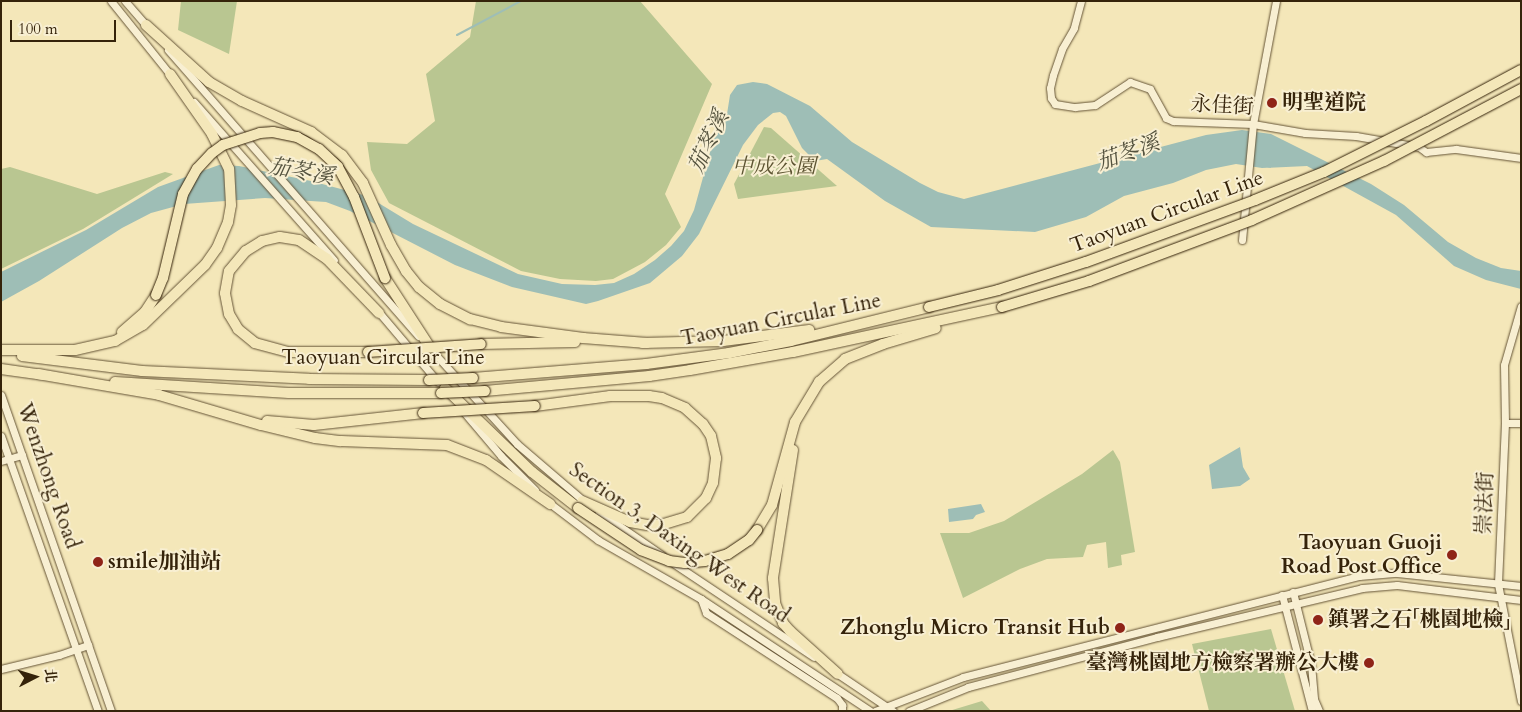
<!DOCTYPE html>
<html>
<head>
<meta charset="utf-8">
<style>
	body { margin:0 }
	#map { position:relative; width:1522px; height:712px; overflow:hidden; background:#f4e7b9; font-family:Cardo,"Noto Serif TC",serif }
	div>[style] { position:absolute }
	[style*='--x'] { left:calc(var(--x)*1px); top:calc(var(--y)*1px); width:calc(var(--w)*1px); rotate:calc(var(--a)*1deg) }
	.green>* { inset:0; background:#b9c691 }
	.water>* { inset:0; background:#9ebeb6 }
	.stream>* { height:2px; margin:-1px; padding:0 1px; transform-origin:1px; border-radius:1px; background:#9ebeb6 }
	.roads { filter:drop-shadow(0 0 1px #655436) drop-shadow(0 0 1px #655436) }
	.minor>* { height:7px; margin:-3.5px; padding:0 3.5px; transform-origin:3.5px; border-radius:3.5px; background:#f8efd2 }
	.highway>* { height:10px; margin:-5px; padding:0 5px; transform-origin:5px; border-radius:5px; background:#f4e7b9 }
	.bridges { filter:drop-shadow(0 0 1px #35230a) drop-shadow(0 0 1px #35230a) }
	.highway-bridge>* { height:10px; margin:-5px; padding:0 5px; transform-origin:5px; border-radius:5px; background:#f4e7b9 }
	.dots>* { width:14px; height:14px; translate:-50% -50%; box-sizing:border-box; border:2px solid #f8efd2; border-radius:50% }
	span { translate:-50% -50%; white-space:nowrap; text-align:center; line-height:1.15; -webkit-text-stroke:4px #f8efd2; paint-order:stroke }
	.poi-label { font-size:21px; color:#35230a; font-weight:700 }
	.left { translate:0 -50%; text-align:left }
	.right { translate:-100% -50%; text-align:right }
	.street-label { font-size:21px; color:#35230a }
	.park-label { font-size:21px; color:#5d5432; font-style:italic }
	.water-label { font-size:22px; color:#54523e; font-style:italic }
	.frame { position:absolute; inset:0; border:2px solid #35230a; pointer-events:none }
	.north { position:absolute; left:10px; top:652px; width:50px; height:50px; -webkit-text-stroke:4px #f8efd2; paint-order:stroke; rotate:85deg; font-size:14px; font-weight:700; line-height:20px; text-align:center; color:#35230a }
	.north::after { content:''; display:block; margin:auto; width:18px; height:22px; background:#35230a; clip-path:polygon(50% 0,100% 100%,50% 72%,0 100%) }
	.scale { position:absolute; left:10px; top:20px; width:106px; height:22px; box-sizing:border-box; border:2px solid #35230a; border-top:0; padding-left:6px; font-size:15px; line-height:18px; white-space:nowrap; color:#35230a; -webkit-text-stroke:4px #f8efd2; paint-order:stroke }
</style>
</head>
<body>
<div id="map">
	<div class="green">
		<div style="clip-path:polygon(181px 1px,237px 1px,229px 54px,178px 30px)"></div>
		<div style="clip-path:polygon(476px 1px,640px 1px,712px 84px,665px 194px,681px 227px,666px 245px,645px 262px,613px 279px,596px 281px,560px 279px,521px 271px,389px 203px,371px 170px,367px 142px,407px 144px,435px 121px,426px 74px,470px 37px)"></div>
		<div style="clip-path:polygon(764px 127px,771px 128px,837px 186px,738px 199px,734px 184px)"></div>
		<div style="clip-path:polygon(10px 167px,97px 194px,165px 172px,173px 174px,83px 229px,1px 269px,1px 169px)"></div>
		<div style="clip-path:polygon(1113px 450px,1120px 462px,1135px 552px,1121px 555px,1122px 565px,1108px 568px,1106px 542px,1087px 545px,1083px 557px,1047px 559px,1020px 569px,963px 598px,940px 533px,969px 533px,1004px 521px,1082px 474px)"></div>
		<div style="clip-path:polygon(1271px 629px,1295px 711px,1209px 711px,1192px 644px)"></div>
		<div style="clip-path:polygon(982px 701px,991px 711px,949px 711px)"></div>
	</div>
	<div class="water">
		<div style="clip-path:polygon(753px 82px,767px 84px,810px 106px,852px 142px,920px 183px,938px 192px,964px 199px,1206px 135px,1242px 130px,1271px 134px,1371px 184px,1404px 205px,1448px 242px,1476px 258px,1501px 268px,1521px 271px,1521px 289px,1486px 280px,1454px 266px,1396px 215px,1307px 166px,1262px 168px,1236px 164px,1206px 170px,1173px 183px,1124px 196px,1086px 217px,1035px 232px,931px 227px,885px 201px,827px 159px,815px 161px,802px 148px,786px 116px,780px 112px,773px 113px,758px 125px,743px 145px,699px 234px,682px 256px,650px 283px,598px 301px,586px 304px,512px 287px,455px 265px,350px 211px,326px 202px,265px 198px,184px 204px,151px 213px,122px 228px,39px 281px,1px 302px,1px 272px,86px 230px,158px 187px,219px 165px,239px 166px,311px 181px,367px 196px,413px 224px,518px 274px,562px 284px,595px 285px,614px 283px,634px 274px,655px 260px,671px 246px,684px 231px,694px 210px,715px 134px,727px 114px,730px 95px,737px 85px)"></div>
		<div style="clip-path:polygon(1240px 447px,1243px 467px,1250px 479px,1240px 486px,1212px 489px,1209px 465px)"></div>
		<div style="clip-path:polygon(981px 504px,985px 512px,976px 515px,973px 519px,949px 522px,948px 509px)"></div>
	</div>
	<div class="stream">
		<div style="--x:457;--y:35;--w:72;--a:-28"></div>
	</div>
	<div class="roads">
		<div class="minor">
			<div style="--x:111;--y:1;--w:97;--a:51.2"></div>
			<div style="--x:125;--y:1;--w:35;--a:49"></div>
			<div style="--x:1081;--y:1;--w:28;--a:105"></div>
			<div style="--x:1074;--y:28;--w:24;--a:120"></div>
			<div style="--x:1062;--y:49;--w:28;--a:109"></div>
			<div style="--x:1053;--y:75;--w:13;--a:103"></div>
			<div style="--x:1050;--y:88;--w:10;--a:84"></div>
			<div style="--x:1051;--y:98;--w:7;--a:56"></div>
			<div style="--x:1055;--y:104;--w:20;--a:9"></div>
			<div style="--x:1075;--y:107;--w:20;--a:-6"></div>
			<div style="--x:1095;--y:105;--w:42;--a:-33.3"></div>
			<div style="--x:1130;--y:82;--w:21;--a:19"></div>
			<div style="--x:1150;--y:89;--w:33;--a:61"></div>
			<div style="--x:1166;--y:118;--w:8;--a:23"></div>
			<div style="--x:1173;--y:121;--w:80;--a:2.1"></div>
			<div style="--x:1253;--y:124;--w:53;--a:9.8"></div>
			<div style="--x:1305;--y:133;--w:51;--a:3.4"></div>
			<div style="--x:1356;--y:136;--w:64;--a:9.9"></div>
			<div style="--x:1419;--y:147;--w:9;--a:36"></div>
			<div style="--x:1426;--y:152;--w:30;--a:-6"></div>
			<div style="--x:1456;--y:149;--w:66;--a:7.9"></div>
			<div style="--x:168;--y:50;--w:380;--a:48.8"></div>
			<div style="--x:194;--y:102;--w:211;--a:48.5"></div>
			<div style="--x:1242;--y:240;--w:117;--a:-84.6"></div>
			<div style="--x:1253;--y:124;--w:125;--a:-79.4"></div>
			<div style="--x:1521;--y:306;--w:61;--a:106.1"></div>
			<div style="--x:1504;--y:365;--w:58;--a:89"></div>
			<div style="--x:1505;--y:423;--w:161;--a:92.5"></div>
			<div style="--x:1498;--y:584;--w:119;--a:78.9"></div>
			<div style="--x:377;--y:310;--w:94;--a:49.7"></div>
			<div style="--x:434;--y:353;--w:123;--a:47.6"></div>
			<div style="--x:517;--y:444;--w:91;--a:40.5"></div>
			<div style="--x:1;--y:395;--w:335;--a:70.8"></div>
			<div style="--x:463;--y:411;--w:59;--a:49.8"></div>
			<div style="--x:501;--y:456;--w:48;--a:45"></div>
			<div style="--x:1505;--y:423;--w:16;--a:0"></div>
			<div style="--x:1;--y:436;--w:292;--a:70.6"></div>
			<div style="--x:1;--y:461;--w:22;--a:-16"></div>
			<div style="--x:548;--y:502;--w:63;--a:37.2"></div>
			<div style="--x:598;--y:540;--w:119;--a:29.8"></div>
			<div style="--x:701;--y:599;--w:203;--a:33.5"></div>
			<div style="--x:599;--y:512;--w:76;--a:34.3"></div>
			<div style="--x:673;--y:563;--w:169;--a:33.7"></div>
			<div style="--x:1293;--y:592;--w:74;--a:76"></div>
			<div style="--x:1311;--y:664;--w:35;--a:85"></div>
			<div style="--x:1314;--y:699;--w:13;--a:67"></div>
			<div style="--x:1282;--y:595;--w:120;--a:75.5"></div>
			<div style="--x:701;--y:599;--w:15;--a:70"></div>
			<div style="--x:706;--y:613;--w:156;--a:33"></div>
			<div style="--x:837;--y:698;--w:9;--a:54"></div>
			<div style="--x:842;--y:705;--w:6;--a:90"></div>
			<div style="--x:1;--y:669;--w:60;--a:-13.6"></div>
			<div style="--x:59;--y:655;--w:31;--a:-19"></div>
			<div style="--x:835;--y:672;--w:70;--a:33.9"></div>
			<div style="--x:875;--y:711;--w:94;--a:-21.1"></div>
			<div style="--x:963;--y:677;--w:409;--a:-14.3"></div>
			<div style="--x:1359;--y:576;--w:38;--a:-5"></div>
			<div style="--x:1397;--y:573;--w:125;--a:6"></div>
			<div style="--x:909;--y:711;--w:64;--a:-22.1"></div>
			<div style="--x:968;--y:687;--w:196;--a:-14.8"></div>
			<div style="--x:1157;--y:637;--w:211;--a:-13.4"></div>
			<div style="--x:1362;--y:588;--w:35;--a:-5"></div>
			<div style="--x:1397;--y:585;--w:125;--a:6.9"></div>
		</div>
		<div class="highway">
			<div style="--x:146;--y:25;--w:85;--a:42.1"></div>
			<div style="--x:209;--y:82;--w:38;--a:30"></div>
			<div style="--x:242;--y:101;--w:76;--a:24.2"></div>
			<div style="--x:311;--y:132;--w:39;--a:37"></div>
			<div style="--x:342;--y:155;--w:35;--a:53"></div>
			<div style="--x:363;--y:183;--w:68;--a:65.7"></div>
			<div style="--x:391;--y:245;--w:30;--a:60"></div>
			<div style="--x:406;--y:271;--w:21;--a:51"></div>
			<div style="--x:419;--y:287;--w:27;--a:39"></div>
			<div style="--x:440;--y:304;--w:34;--a:27"></div>
			<div style="--x:470;--y:319;--w:32;--a:14"></div>
			<div style="--x:501;--y:327;--w:83;--a:7.6"></div>
			<div style="--x:583;--y:338;--w:64;--a:4.5"></div>
			<div style="--x:385;--y:278;--w:92;--a:57"></div>
			<div style="--x:122;--y:332;--w:30;--a:-41"></div>
			<div style="--x:145;--y:312;--w:20;--a:-57"></div>
			<div style="--x:642;--y:343;--w:81;--a:-1.4"></div>
			<div style="--x:723;--y:341;--w:87;--a:-7.3"></div>
			<div style="--x:481;--y:344;--w:94;--a:-1.2"></div>
			<div style="--x:1;--y:350;--w:74;--a:0"></div>
			<div style="--x:75;--y:350;--w:41;--a:-12.7"></div>
			<div style="--x:115;--y:341;--w:32;--a:-30"></div>
			<div style="--x:143;--y:325;--w:86;--a:-44.1"></div>
			<div style="--x:205;--y:265;--w:21;--a:-55"></div>
			<div style="--x:217;--y:248;--w:28;--a:-67"></div>
			<div style="--x:228;--y:222;--w:17;--a:-80"></div>
			<div style="--x:231;--y:205;--w:36;--a:-93"></div>
			<div style="--x:229;--y:169;--w:39;--a:-116"></div>
			<div style="--x:212;--y:134;--w:73;--a:-125"></div>
			<div style="--x:368;--y:352;--w:80;--a:180"></div>
			<div style="--x:288;--y:352;--w:34;--a:-165"></div>
			<div style="--x:255;--y:343;--w:22;--a:-141"></div>
			<div style="--x:238;--y:329;--w:17;--a:-121"></div>
			<div style="--x:229;--y:314;--w:21;--a:-101"></div>
			<div style="--x:225;--y:293;--w:22;--a:-80"></div>
			<div style="--x:229;--y:271;--w:26;--a:-50"></div>
			<div style="--x:246;--y:251;--w:19;--a:-32"></div>
			<div style="--x:262;--y:241;--w:18;--a:-13"></div>
			<div style="--x:280;--y:237;--w:19;--a:9"></div>
			<div style="--x:299;--y:240;--w:34;--a:34"></div>
			<div style="--x:327;--y:259;--w:75;--a:46.1"></div>
			<div style="--x:22;--y:356;--w:121;--a:7.1"></div>
			<div style="--x:142;--y:371;--w:167;--a:2.7"></div>
			<div style="--x:309;--y:379;--w:120;--a:0.5"></div>
			<div style="--x:1;--y:369;--w:42;--a:8.1"></div>
			<div style="--x:38;--y:374;--w:123;--a:9.8"></div>
			<div style="--x:159;--y:395;--w:106;--a:16.4"></div>
			<div style="--x:261;--y:425;--w:56;--a:13.5"></div>
			<div style="--x:315;--y:438;--w:26;--a:7"></div>
			<div style="--x:341;--y:441;--w:106;--a:2.2"></div>
			<div style="--x:447;--y:445;--w:42;--a:21"></div>
			<div style="--x:486;--y:460;--w:78;--a:34.5"></div>
			<div style="--x:473;--y:378;--w:174;--a:-4.6"></div>
			<div style="--x:646;--y:364;--w:84;--a:-7.5"></div>
			<div style="--x:729;--y:353;--w:63;--a:-11"></div>
			<div style="--x:791;--y:341;--w:142;--a:-13.8"></div>
			<div style="--x:115;--y:382;--w:174;--a:3.6"></div>
			<div style="--x:289;--y:393;--w:152;--a:0"></div>
			<div style="--x:445;--y:388;--w:121;--a:44"></div>
			<div style="--x:532;--y:472;--w:58;--a:38"></div>
			<div style="--x:485;--y:391;--w:165;--a:-5.2"></div>
			<div style="--x:649;--y:376;--w:41;--a:-8.3"></div>
			<div style="--x:690;--y:370;--w:105;--a:-9.9"></div>
			<div style="--x:793;--y:352;--w:214;--a:-12.2"></div>
			<div style="--x:535;--y:406;--w:76;--a:-7.6"></div>
			<div style="--x:610;--y:396;--w:39;--a:0"></div>
			<div style="--x:649;--y:396;--w:13;--a:9"></div>
			<div style="--x:662;--y:398;--w:25;--a:23"></div>
			<div style="--x:685;--y:408;--w:24;--a:42"></div>
			<div style="--x:703;--y:424;--w:14;--a:56"></div>
			<div style="--x:711;--y:436;--w:23;--a:77"></div>
			<div style="--x:716;--y:458;--w:25;--a:97"></div>
			<div style="--x:713;--y:483;--w:17;--a:115"></div>
			<div style="--x:706;--y:498;--w:27;--a:135"></div>
			<div style="--x:687;--y:517;--w:27;--a:163"></div>
			<div style="--x:661;--y:525;--w:14;--a:180"></div>
			<div style="--x:647;--y:525;--w:17;--a:-170"></div>
			<div style="--x:630;--y:522;--w:52;--a:-156.4"></div>
			<div style="--x:267;--y:421;--w:47;--a:4.9"></div>
			<div style="--x:314;--y:425;--w:110;--a:-6.3"></div>
			<div style="--x:793;--y:450;--w:130;--a:98.9"></div>
			<div style="--x:773;--y:578;--w:25;--a:85"></div>
			<div style="--x:775;--y:603;--w:22;--a:68"></div>
			<div style="--x:783;--y:623;--w:11;--a:49"></div>
			<div style="--x:790;--y:631;--w:64;--a:41.9"></div>
			<div style="--x:757;--y:530;--w:29;--a:-59"></div>
			<div style="--x:772;--y:505;--w:86;--a:-74.5"></div>
			<div style="--x:795;--y:422;--w:47;--a:-59"></div>
			<div style="--x:819;--y:382;--w:35;--a:-41"></div>
			<div style="--x:845;--y:359;--w:41;--a:-21.5"></div>
			<div style="--x:883;--y:344;--w:55;--a:-16.8"></div>
		</div>
	</div>
	<div class="bridges">
		<div class="highway-bridge">
			<div style="--x:156;--y:295;--w:18;--a:-68"></div>
			<div style="--x:163;--y:278;--w:86;--a:-76.6"></div>
			<div style="--x:183;--y:194;--w:29;--a:-61"></div>
			<div style="--x:197;--y:169;--w:22;--a:-47"></div>
			<div style="--x:212;--y:153;--w:14;--a:-36"></div>
			<div style="--x:223;--y:145;--w:39;--a:-18"></div>
			<div style="--x:260;--y:133;--w:13;--a:-4"></div>
			<div style="--x:273;--y:132;--w:25;--a:12"></div>
			<div style="--x:297;--y:137;--w:25;--a:29"></div>
			<div style="--x:319;--y:149;--w:26;--a:43"></div>
			<div style="--x:338;--y:167;--w:34;--a:62"></div>
			<div style="--x:354;--y:197;--w:87;--a:69.1"></div>
			<div style="--x:929;--y:307;--w:71;--a:-13.8"></div>
			<div style="--x:998;--y:290;--w:92;--a:-17.7"></div>
			<div style="--x:1086;--y:262;--w:180;--a:-20.1"></div>
			<div style="--x:1255;--y:200;--w:74;--a:-22.1"></div>
			<div style="--x:1324;--y:172;--w:114;--a:-26.6"></div>
			<div style="--x:1426;--y:121;--w:108;--a:-28.2"></div>
			<div style="--x:1002;--y:307;--w:91;--a:-16.6"></div>
			<div style="--x:1089;--y:281;--w:174;--a:-20.5"></div>
			<div style="--x:1252;--y:220;--w:145;--a:-24.1"></div>
			<div style="--x:1384;--y:161;--w:155;--a:-27.7"></div>
			<div style="--x:368;--y:352;--w:113;--a:-4"></div>
			<div style="--x:429;--y:380;--w:44;--a:-2.6"></div>
			<div style="--x:441;--y:393;--w:44;--a:-2.6"></div>
			<div style="--x:423;--y:413;--w:112;--a:-3.6"></div>
			<div style="--x:578;--y:508;--w:76;--a:33.7"></div>
			<div style="--x:641;--y:550;--w:30;--a:21"></div>
			<div style="--x:669;--y:561;--w:16;--a:7"></div>
			<div style="--x:685;--y:563;--w:20;--a:-6"></div>
			<div style="--x:705;--y:561;--w:24;--a:-17"></div>
			<div style="--x:728;--y:554;--w:25;--a:-34"></div>
			<div style="--x:749;--y:540;--w:13;--a:-51"></div>
		</div>
	</div>
	<div class="dots">
		<div style="left:1272px;top:103px;background:#8f2418"></div>
		<div style="left:1452px;top:555px;background:#8f2418"></div>
		<div style="left:98px;top:562px;background:#8f2418"></div>
		<div style="left:1318px;top:620px;background:#8f2418"></div>
		<div style="left:1120px;top:628px;background:#8f2418"></div>
		<div style="left:1369px;top:663px;background:#8f2418"></div>
	</div>
	<div class="poi-label">
		<span class="left" style="left:1282px;top:103px">明聖道院</span>
		<span class="right" style="left:1442px;top:555px">Taoyuan Guoji<br>Road Post Office</span>
		<span class="left" style="left:108px;top:562px">smile加油站</span>
		<span class="left" style="left:1328px;top:620px">鎮署之石「桃園地檢」</span>
		<span class="right" style="left:1110px;top:628px">Zhonglu Micro Transit Hub</span>
		<span class="right" style="left:1359px;top:663px">臺灣桃園地方檢察署辦公大樓</span>
	</div>
	<div class="street-label">
		<span style="left:1222px;top:106px;rotate:3deg">永佳街</span>
		<span style="left:1167px;top:212px;rotate:-20deg">Taoyuan Circular Line</span>
		<span style="left:781px;top:320px;rotate:-11deg">Taoyuan Circular Line</span>
		<span style="left:383px;top:358px">Taoyuan Circular Line</span>
		<span style="left:48px;top:476px;rotate:71deg">Wenzhong Road</span>
		<span style="left:1485px;top:503px;rotate:-88deg">崇法街</span>
		<span style="left:679px;top:543px;rotate:35deg">Section 3, Daxing West Road</span>
	</div>
	<div class="park-label">
		<span style="left:774px;top:167px">中成公園</span>
	</div>
	<div class="water-label">
		<span style="left:709px;top:142px;rotate:-65deg">茄苳溪</span>
		<span style="left:1128px;top:153px;rotate:-20deg">茄苳溪</span>
		<span style="left:301px;top:172px;rotate:10deg">茄苳溪</span>
	</div>
	<div class="frame"></div>
	<div class="north">北</div>
	<div class="scale">100 m</div>
</div>
</body>
</html>
